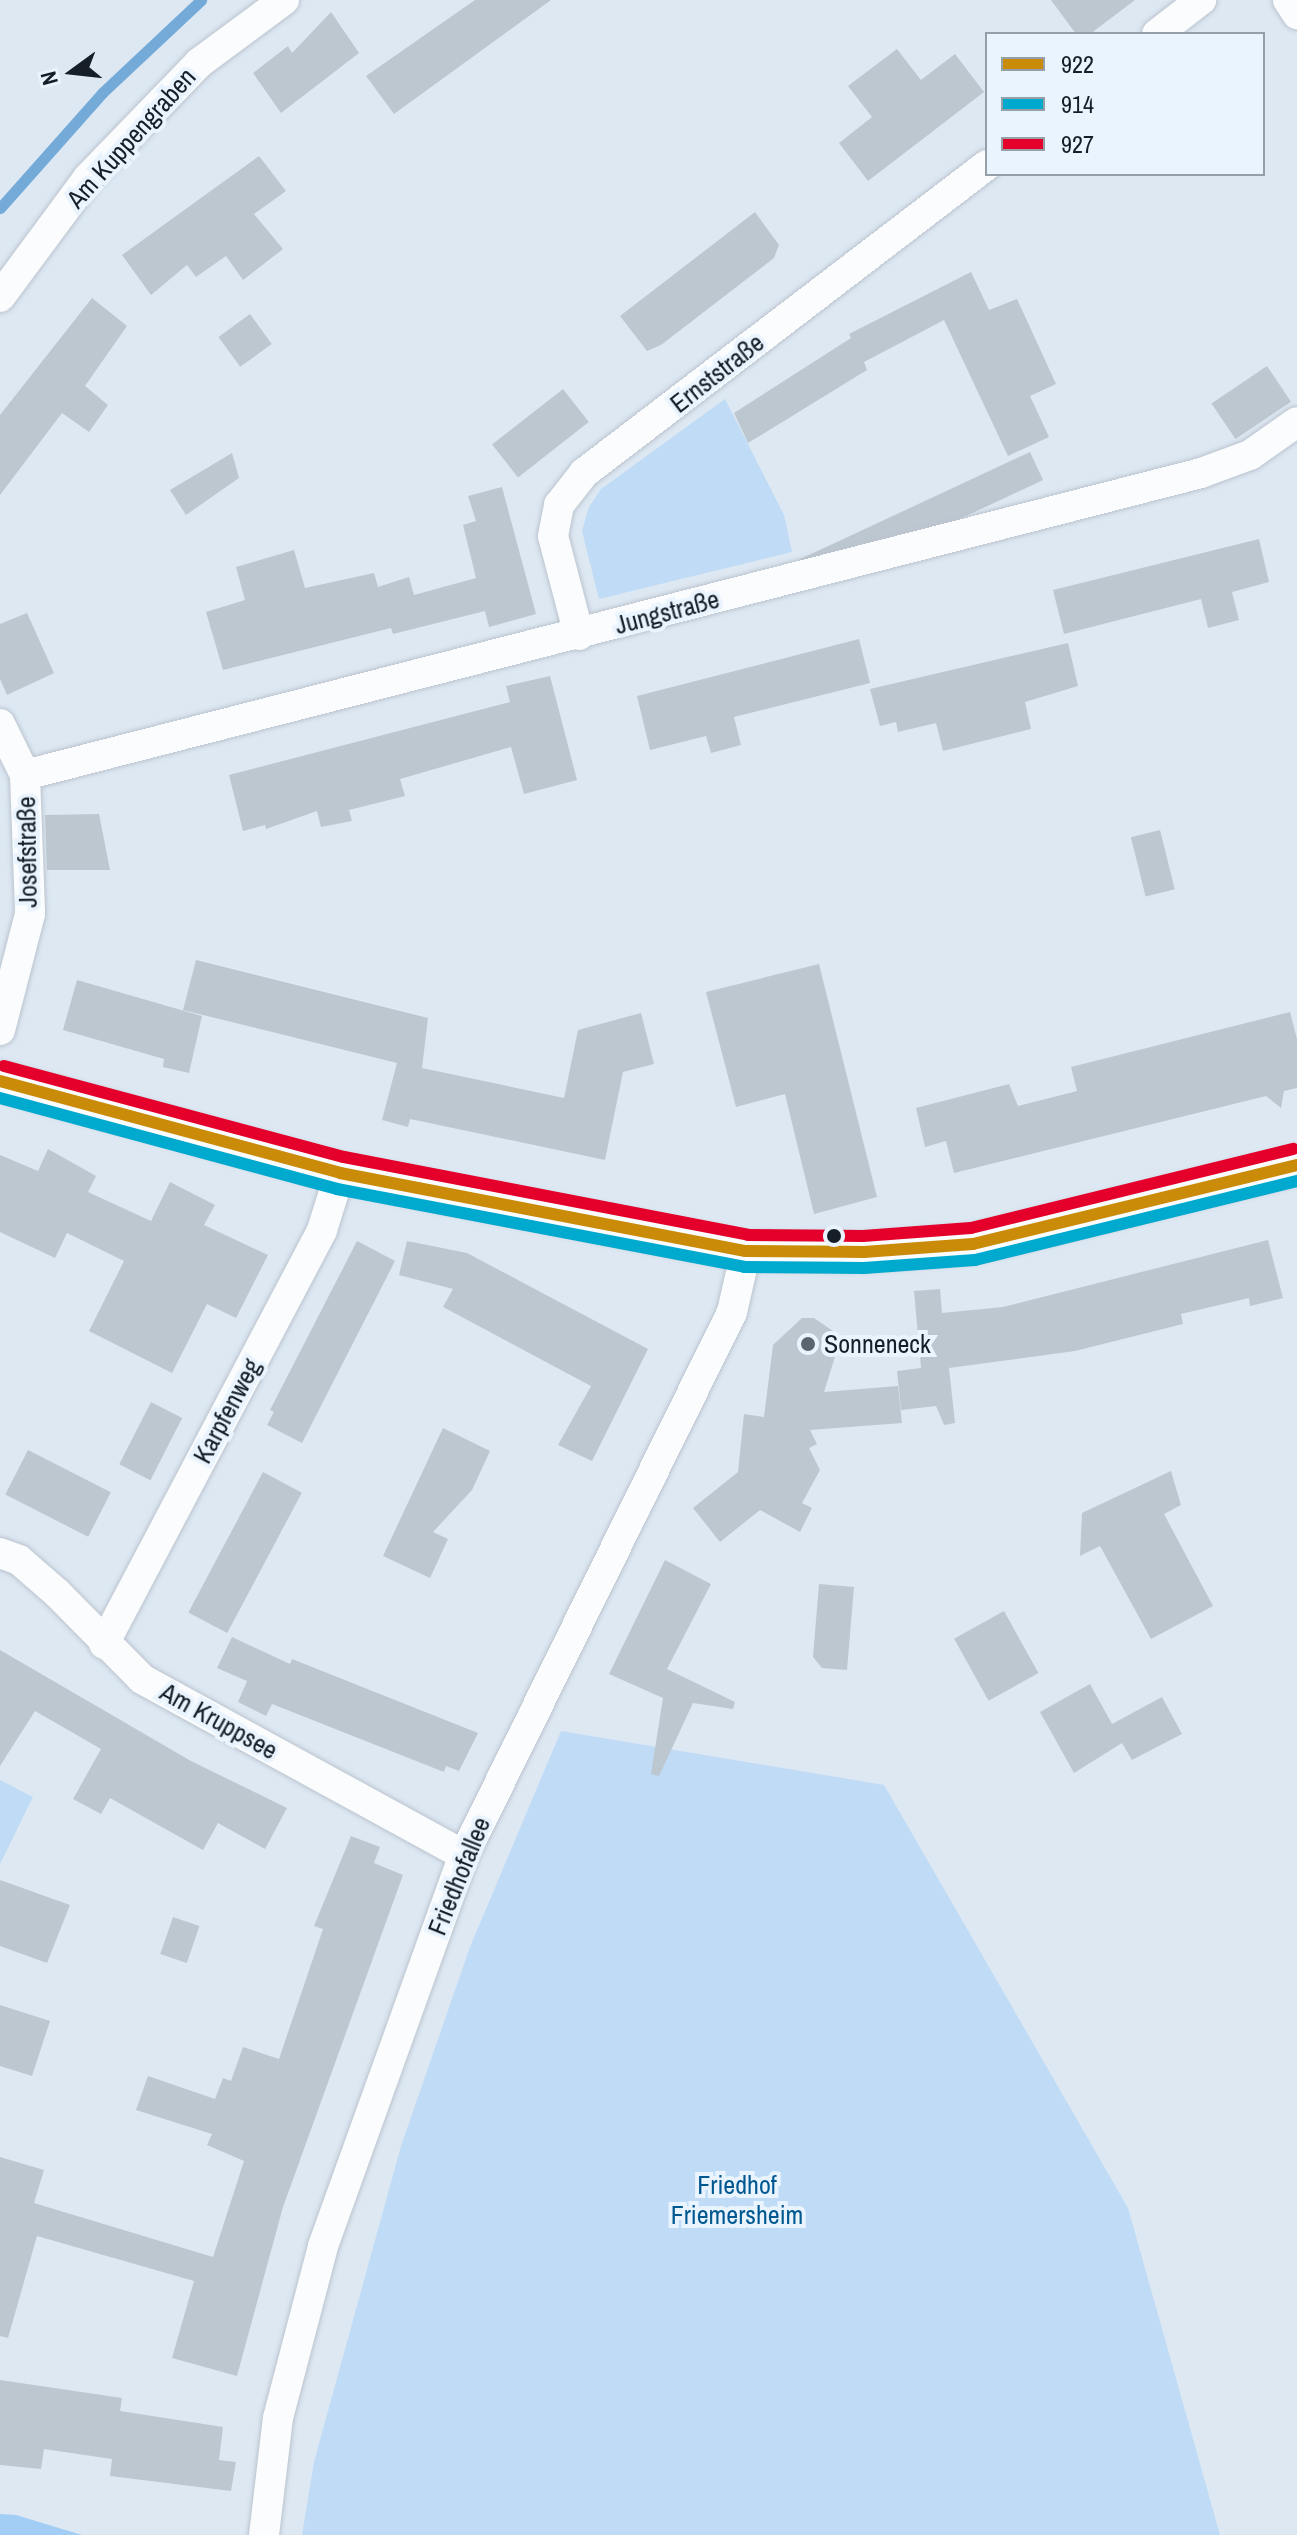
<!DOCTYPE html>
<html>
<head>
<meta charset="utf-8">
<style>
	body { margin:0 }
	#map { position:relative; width:1297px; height:2535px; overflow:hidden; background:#dde8f3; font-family:"Archivo Narrow",sans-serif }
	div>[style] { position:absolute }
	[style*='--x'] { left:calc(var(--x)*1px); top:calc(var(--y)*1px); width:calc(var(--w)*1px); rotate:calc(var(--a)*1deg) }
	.green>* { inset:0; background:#bfdbf5 }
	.forest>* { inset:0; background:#a2cef6 }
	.stream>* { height:11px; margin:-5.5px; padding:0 5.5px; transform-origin:5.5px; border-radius:5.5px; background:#74aad8 }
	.building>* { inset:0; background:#bdc7d0; transform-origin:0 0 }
	.roads { filter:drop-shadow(0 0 2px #bbc4ce) drop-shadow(0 0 2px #bbc4ce) }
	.minor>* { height:30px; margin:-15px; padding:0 15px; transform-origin:15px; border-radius:15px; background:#fafcfd }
	.tertiary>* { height:38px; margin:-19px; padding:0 19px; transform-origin:19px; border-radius:19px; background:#fafcfd }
	.bus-1>* { height:12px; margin:-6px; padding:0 6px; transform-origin:6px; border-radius:6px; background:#ca8b08 }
	.bus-2>* { height:12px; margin:-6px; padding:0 6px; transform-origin:6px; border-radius:6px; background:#00a9ce }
	.bus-3>* { height:12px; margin:-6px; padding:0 6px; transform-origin:6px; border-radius:6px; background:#e4002b }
	.dots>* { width:22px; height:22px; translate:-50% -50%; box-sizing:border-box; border:4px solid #eaf4fe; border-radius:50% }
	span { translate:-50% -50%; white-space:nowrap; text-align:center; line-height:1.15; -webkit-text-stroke:8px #eaf4fe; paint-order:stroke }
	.street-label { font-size:26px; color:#161f28 }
	.poi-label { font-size:26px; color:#161f28 }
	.left { translate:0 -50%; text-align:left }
	.park-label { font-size:26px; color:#005891 }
	.legend { position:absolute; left:985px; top:32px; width:280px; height:144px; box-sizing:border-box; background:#eaf4fe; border:2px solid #959fa8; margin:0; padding:10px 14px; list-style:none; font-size:24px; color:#161f28 }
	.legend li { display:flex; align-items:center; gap:16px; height:40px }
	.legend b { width:40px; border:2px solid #959fa8 }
	.north { position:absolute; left:32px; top:32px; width:80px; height:80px; -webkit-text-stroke:6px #eaf4fe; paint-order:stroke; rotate:255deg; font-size:22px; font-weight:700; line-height:32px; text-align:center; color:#161f28 }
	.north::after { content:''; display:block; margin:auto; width:28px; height:36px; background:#161f28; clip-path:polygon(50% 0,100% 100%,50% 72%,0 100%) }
</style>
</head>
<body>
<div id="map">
	<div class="green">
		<div style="clip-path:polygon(725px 399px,784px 515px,792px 552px,599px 599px,582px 531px,589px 507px,601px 489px)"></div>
		<div style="clip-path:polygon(561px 1731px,884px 1785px,1128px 2208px,1220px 2535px,302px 2535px,314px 2462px,401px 2146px,470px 1947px)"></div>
		<div style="clip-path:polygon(0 1780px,33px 1797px,0 1864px)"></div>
	</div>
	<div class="forest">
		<div style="clip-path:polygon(0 2514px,16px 2515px,82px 2535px,0 2535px)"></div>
	</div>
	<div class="stream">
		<div style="--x:0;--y:208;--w:154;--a:-48.4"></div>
		<div style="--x:102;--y:93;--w:136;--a:-43.2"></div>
	</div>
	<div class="building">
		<div style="clip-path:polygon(475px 0,551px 0,394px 114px,366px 76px)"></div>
		<div style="clip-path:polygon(1051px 0,1135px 0,1090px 34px,1076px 34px)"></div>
		<div style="clip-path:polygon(331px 12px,359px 53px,281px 113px,253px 73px,288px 46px,292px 53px)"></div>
		<div style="clip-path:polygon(897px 49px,921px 80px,955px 54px,984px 92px,868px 181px,839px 143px,872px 117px,848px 86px)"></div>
		<div style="clip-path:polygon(259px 156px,286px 191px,254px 214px,283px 249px,243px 280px,226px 256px,196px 277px,187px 265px,151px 295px,122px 255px)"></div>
		<div style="clip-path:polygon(755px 212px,779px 245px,774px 258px,661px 345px,647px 351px,620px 316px)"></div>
		<div style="clip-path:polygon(971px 272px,989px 310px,1017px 299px,1056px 384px,1030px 396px,1049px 437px,1008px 456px,944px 320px,864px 362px,867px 370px,748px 443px,734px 413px,851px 338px,849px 334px)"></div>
		<div style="clip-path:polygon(92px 298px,127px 326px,85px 386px,108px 405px,89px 432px,62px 413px,0 495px,0 415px)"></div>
		<div style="left:250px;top:314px;width:37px;height:39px;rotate:54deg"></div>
		<div style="left:1267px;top:366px;width:43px;height:67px;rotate:56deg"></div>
		<div style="left:563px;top:389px;width:42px;height:90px;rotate:52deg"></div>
		<div style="left:1030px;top:452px;width:31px;height:254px;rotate:65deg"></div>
		<div style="clip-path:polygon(232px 453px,239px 478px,186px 515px,170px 490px)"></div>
		<div style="clip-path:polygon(502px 487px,536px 614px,489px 627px,485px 611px,393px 634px,391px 628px,223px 670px,206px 612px,245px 600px,236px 567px,294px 550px,305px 588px,374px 573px,378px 587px,409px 577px,414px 595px,476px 578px,463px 525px,476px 521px,468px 496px)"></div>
		<div style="clip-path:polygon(1259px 539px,1269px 582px,1232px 592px,1239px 620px,1208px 628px,1201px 599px,1064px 634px,1053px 590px)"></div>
		<div style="clip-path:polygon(27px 613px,54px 673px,7px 695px,0 679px,0 624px)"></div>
		<div style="clip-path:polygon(859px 639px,870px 683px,734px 717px,741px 745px,711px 753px,706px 736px,650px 750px,637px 696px)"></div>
		<div style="clip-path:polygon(1068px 643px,1078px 686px,1025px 702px,1031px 729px,943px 751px,936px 723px,898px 732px,896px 722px,880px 726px,870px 689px)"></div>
		<div style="clip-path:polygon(550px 676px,577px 780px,524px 794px,511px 747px,400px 779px,405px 796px,349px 810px,352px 821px,321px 827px,317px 811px,266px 829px,265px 825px,243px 831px,229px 775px,510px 702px,506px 686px)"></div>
		<div style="clip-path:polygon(99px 814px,110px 870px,47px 870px,45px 815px)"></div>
		<div style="left:1160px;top:830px;width:61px;height:30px;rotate:76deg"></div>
		<div style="clip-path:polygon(196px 960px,428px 1018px,422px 1068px,564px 1098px,578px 1030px,641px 1013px,654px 1064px,623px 1072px,605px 1160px,410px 1119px,408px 1127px,382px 1120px,397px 1063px,183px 1010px)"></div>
		<div style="clip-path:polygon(819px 964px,877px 1197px,814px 1214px,785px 1094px,736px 1107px,706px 992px)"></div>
		<div style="clip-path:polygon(77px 980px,202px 1016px,189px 1073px,163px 1067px,164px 1059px,63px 1030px)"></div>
		<div style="clip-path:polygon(1290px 1012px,1297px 1039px,1297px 1088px,1284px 1091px,1281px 1108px,1266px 1096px,954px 1173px,946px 1141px,925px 1147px,916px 1108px,1009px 1084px,1018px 1106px,1077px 1091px,1071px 1067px)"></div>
		<div style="clip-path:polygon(48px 1149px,96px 1176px,88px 1192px,151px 1221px,170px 1182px,215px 1205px,204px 1225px,268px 1255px,236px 1318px,207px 1304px,172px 1373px,89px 1331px,124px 1261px,67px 1233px,55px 1258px,0 1232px,0 1155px,38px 1171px)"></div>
		<div style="clip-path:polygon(1268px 1240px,1283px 1298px,1250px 1306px,1249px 1298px,1181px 1314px,1183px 1324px,1075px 1351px,949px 1368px,955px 1423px,944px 1425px,936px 1406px,901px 1410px,897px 1371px,921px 1368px,914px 1291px,940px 1289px,942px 1313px,1003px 1307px)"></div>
		<div style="clip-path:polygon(357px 1241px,395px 1261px,302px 1443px,267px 1425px,274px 1412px,270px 1410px)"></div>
		<div style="clip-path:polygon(407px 1241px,467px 1253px,648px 1349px,592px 1461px,558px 1445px,591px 1386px,443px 1307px,453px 1289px,399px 1275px)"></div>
		<div style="clip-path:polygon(802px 1318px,814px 1318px,836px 1333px,838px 1347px,824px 1392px,898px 1386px,902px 1423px,810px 1430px,817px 1444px,809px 1448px,820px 1470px,802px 1503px,812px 1508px,800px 1532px,760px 1510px,720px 1542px,693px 1508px,738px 1472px,744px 1414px,764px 1417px,773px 1345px)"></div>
		<div style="left:151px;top:1402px;width:35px;height:70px;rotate:27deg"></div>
		<div style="clip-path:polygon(443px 1428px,490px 1451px,472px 1490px,433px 1532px,448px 1539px,430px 1578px,383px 1556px)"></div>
		<div style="left:28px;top:1450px;width:93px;height:50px;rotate:27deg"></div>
		<div style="clip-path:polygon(1171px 1471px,1181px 1505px,1164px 1514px,1213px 1606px,1151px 1639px,1100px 1546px,1080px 1556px,1082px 1513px)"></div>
		<div style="left:263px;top:1472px;width:44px;height:159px;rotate:28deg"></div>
		<div style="clip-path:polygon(665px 1560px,711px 1584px,667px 1669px,735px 1702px,733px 1709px,693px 1703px,659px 1776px,651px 1774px,663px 1698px,609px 1674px)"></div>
		<div style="clip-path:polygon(819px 1584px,854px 1587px,847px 1670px,822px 1668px,813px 1657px)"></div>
		<div style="left:1004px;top:1611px;width:71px;height:57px;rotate:61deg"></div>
		<div style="clip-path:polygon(232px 1637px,290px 1664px,292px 1659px,478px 1733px,459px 1771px,446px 1766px,444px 1772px,272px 1704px,266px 1716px,238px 1702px,247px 1681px,217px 1668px)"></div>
		<div style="clip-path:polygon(0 1650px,191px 1761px,287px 1808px,265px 1849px,218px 1823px,203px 1850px,110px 1798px,101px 1814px,73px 1799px,101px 1749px,35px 1711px,0 1766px)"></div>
		<div style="clip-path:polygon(1090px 1684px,1112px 1724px,1162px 1697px,1182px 1734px,1132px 1760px,1122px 1743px,1074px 1773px,1040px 1712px)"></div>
		<div style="clip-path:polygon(351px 1836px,380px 1847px,374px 1863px,403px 1875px,283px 2207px,237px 2376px,172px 2358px,194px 2281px,37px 2236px,8px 2338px,0 2336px,0 2157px,44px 2170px,34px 2203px,213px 2257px,244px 2161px,207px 2145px,212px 2134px,136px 2110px,148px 2076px,215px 2099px,223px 2078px,231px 2081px,243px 2047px,279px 2059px,323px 1929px,314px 1926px)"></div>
		<div style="clip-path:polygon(0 1880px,70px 1905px,47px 1963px,0 1946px)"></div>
		<div style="left:173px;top:1917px;width:28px;height:39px;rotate:19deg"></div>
		<div style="clip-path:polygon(0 2005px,50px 2021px,32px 2076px,0 2066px)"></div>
		<div style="clip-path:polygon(0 2380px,122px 2398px,120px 2411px,223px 2427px,219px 2460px,236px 2462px,231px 2491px,110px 2476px,112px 2459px,44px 2449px,41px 2469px,0 2465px)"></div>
	</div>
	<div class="roads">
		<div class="minor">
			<div style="--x:1288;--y:0;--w:17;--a:57"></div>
			<div style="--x:1157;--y:34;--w:56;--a:-37.7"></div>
			<div style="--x:0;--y:297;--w:148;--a:-53.5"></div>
			<div style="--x:88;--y:178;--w:160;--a:-46"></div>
			<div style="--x:199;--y:63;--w:106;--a:-36.5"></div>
			<div style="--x:579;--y:635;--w:102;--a:-104.7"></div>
			<div style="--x:553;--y:536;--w:32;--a:-79"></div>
			<div style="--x:559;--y:505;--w:41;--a:-52"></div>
			<div style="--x:584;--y:473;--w:507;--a:-37.39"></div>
			<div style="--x:0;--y:724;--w:57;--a:63.9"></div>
			<div style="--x:25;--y:775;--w:139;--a:87.9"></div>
			<div style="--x:30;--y:914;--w:120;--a:104.5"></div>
			<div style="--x:25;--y:775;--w:1214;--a:-14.4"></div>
			<div style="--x:1201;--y:473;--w:52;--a:-20.2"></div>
			<div style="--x:1250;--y:455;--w:57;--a:-35.1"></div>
			<div style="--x:0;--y:1553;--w:20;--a:20"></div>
			<div style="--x:19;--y:1560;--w:50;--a:41"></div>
			<div style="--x:57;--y:1593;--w:121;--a:45.3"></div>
			<div style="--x:142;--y:1679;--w:367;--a:28.7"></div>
			<div style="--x:104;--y:1644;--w:468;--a:-62.2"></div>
			<div style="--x:322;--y:1230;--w:60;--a:-72.5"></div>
			<div style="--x:264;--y:2535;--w:118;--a:-83.2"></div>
			<div style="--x:278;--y:2418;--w:178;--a:-75.3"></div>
			<div style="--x:323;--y:2246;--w:416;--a:-70.2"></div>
			<div style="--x:464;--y:1855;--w:606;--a:-63.73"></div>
			<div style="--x:732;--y:1312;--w:63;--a:-77.1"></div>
		</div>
		<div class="tertiary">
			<div style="--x:0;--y:1081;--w:352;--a:15.1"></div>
			<div style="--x:340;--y:1173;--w:413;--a:10.9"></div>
			<div style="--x:746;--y:1251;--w:118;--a:0.5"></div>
			<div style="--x:864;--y:1252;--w:109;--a:-4.2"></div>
			<div style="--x:973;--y:1244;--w:333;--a:-13.7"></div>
		</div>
	</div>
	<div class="bus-1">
		<div style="--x:0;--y:1081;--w:352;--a:15.1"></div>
		<div style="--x:340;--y:1173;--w:413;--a:10.9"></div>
		<div style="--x:746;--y:1251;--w:118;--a:0.5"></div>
		<div style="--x:864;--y:1252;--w:109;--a:-4.2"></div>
		<div style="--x:973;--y:1244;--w:333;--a:-13.7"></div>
	</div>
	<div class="bus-2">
		<div style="--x:0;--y:1098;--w:349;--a:15.1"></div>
		<div style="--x:337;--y:1189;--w:414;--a:10.8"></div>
		<div style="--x:744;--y:1267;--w:120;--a:0.5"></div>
		<div style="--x:864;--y:1268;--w:111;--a:-4.1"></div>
		<div style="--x:975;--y:1260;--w:332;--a:-13.8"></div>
	</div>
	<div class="bus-3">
		<div style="--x:4;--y:1066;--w:352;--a:15"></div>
		<div style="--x:344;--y:1157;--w:411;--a:10.9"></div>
		<div style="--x:748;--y:1235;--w:115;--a:0.5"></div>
		<div style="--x:863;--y:1236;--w:108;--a:-4.2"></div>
		<div style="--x:971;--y:1228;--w:332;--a:-13.8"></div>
	</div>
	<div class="dots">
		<div style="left:834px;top:1236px;background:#161f28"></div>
		<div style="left:808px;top:1344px;background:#5c656f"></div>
	</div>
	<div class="street-label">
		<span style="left:131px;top:138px;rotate:-48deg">Am Kuppengraben</span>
		<span style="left:717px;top:373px;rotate:-38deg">Ernststraße</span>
		<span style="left:667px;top:612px;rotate:-15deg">Jungstraße</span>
		<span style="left:27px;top:852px;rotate:-91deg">Josefstraße</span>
		<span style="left:227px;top:1411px;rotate:-62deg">Karpfenweg</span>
		<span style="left:219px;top:1721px;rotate:29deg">Am Kruppsee</span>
		<span style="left:459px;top:1876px;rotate:-68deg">Friedhofallee</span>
	</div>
	<div class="poi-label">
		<span class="left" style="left:824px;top:1344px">Sonneneck</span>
	</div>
	<div class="park-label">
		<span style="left:737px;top:2200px">Friedhof<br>Friemersheim</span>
	</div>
	<ul class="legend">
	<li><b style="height:10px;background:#ca8b08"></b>922</li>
	<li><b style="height:10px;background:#00a9ce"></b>914</li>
	<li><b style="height:10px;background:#e4002b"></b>927</li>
	</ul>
	<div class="north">N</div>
</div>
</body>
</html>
